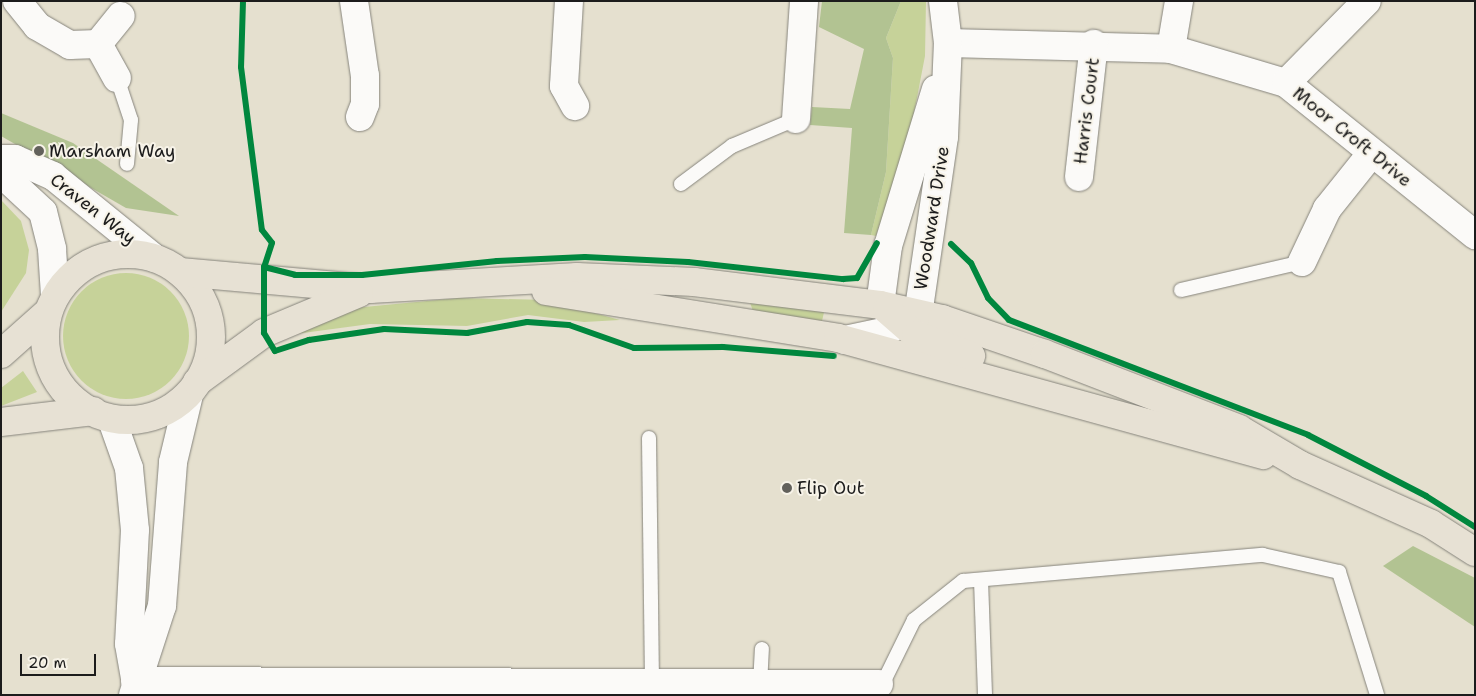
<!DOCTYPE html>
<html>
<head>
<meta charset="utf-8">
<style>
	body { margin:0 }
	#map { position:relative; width:1476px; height:696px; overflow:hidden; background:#e5e0cf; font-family:"Shantell Sans",sans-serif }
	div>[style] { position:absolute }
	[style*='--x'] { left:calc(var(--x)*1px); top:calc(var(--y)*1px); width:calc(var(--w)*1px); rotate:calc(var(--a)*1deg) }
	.green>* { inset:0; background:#c6d299 }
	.round { border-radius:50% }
	.forest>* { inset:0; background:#b2c392 }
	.roads { filter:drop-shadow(0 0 1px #86847c) drop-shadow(0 0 1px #86847c) }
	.service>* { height:14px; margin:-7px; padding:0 7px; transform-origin:7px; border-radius:7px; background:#fbfaf8 }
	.minor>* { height:28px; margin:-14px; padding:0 14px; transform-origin:14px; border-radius:14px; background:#fbfaf8 }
	.tertiary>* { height:28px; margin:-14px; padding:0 14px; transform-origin:14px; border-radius:14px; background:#fbfaf8 }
	.primary>* { height:28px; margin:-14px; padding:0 14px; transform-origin:14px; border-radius:14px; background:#e7e1d4 }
	.primary>.ring { margin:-14px; padding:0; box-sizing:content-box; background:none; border:28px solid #e7e1d4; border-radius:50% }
	.cycleway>* { height:6px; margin:-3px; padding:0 3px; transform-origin:3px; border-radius:3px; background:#00873e }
	.dots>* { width:14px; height:14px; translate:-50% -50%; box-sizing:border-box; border:2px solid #f7f3e8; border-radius:50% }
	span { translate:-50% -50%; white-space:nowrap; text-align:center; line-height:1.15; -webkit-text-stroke:4px #f7f3e8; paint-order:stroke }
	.street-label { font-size:18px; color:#1c1c1c }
	.poi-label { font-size:18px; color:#1c1c1c }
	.left { translate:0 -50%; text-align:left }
	.frame { position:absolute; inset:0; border:2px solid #1c1c1c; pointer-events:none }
	.scale { position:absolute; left:20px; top:654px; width:76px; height:22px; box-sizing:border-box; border:2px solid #1c1c1c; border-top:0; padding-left:6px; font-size:15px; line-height:18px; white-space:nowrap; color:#1c1c1c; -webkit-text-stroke:4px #f7f3e8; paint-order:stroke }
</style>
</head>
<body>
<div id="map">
	<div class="green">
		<div style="clip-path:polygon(901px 1px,926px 1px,925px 56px,909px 139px,876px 236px,871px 235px,886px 172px,893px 58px,886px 38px)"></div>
		<div style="clip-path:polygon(1px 200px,21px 221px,29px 250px,26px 273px,1px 312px)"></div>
		<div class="round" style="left:63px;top:273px;width:126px;height:126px"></div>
		<div style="clip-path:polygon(458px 298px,547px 300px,620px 320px,584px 322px,528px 315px,467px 326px,370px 324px,288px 335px,354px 308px)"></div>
		<div style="clip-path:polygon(749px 300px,825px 308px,822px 321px,753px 311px)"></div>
		<div style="clip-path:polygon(23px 371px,37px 392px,1px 406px,1px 388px)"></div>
	</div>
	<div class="forest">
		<div style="clip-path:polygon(822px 1px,901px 1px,886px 38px,893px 58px,886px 172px,871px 235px,844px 233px,852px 128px,810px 125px,812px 107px,850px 109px,864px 49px,819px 27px)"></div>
		<div style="clip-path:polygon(1px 113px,73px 143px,179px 216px,126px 208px,1px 136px)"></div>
		<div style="clip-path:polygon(1413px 546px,1475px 578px,1475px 627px,1383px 566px)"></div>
	</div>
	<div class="roads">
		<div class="service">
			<div style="--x:117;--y:78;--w:44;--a:71.6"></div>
			<div style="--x:131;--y:120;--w:44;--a:95.2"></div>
			<div style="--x:681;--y:184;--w:64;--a:-36.7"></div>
			<div style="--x:732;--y:146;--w:69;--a:-22.9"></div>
			<div style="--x:1181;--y:290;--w:124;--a:-13"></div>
			<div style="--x:649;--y:438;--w:247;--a:89.3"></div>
			<div style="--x:981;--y:580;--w:115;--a:88"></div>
			<div style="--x:760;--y:685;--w:36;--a:-87"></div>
			<div style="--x:880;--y:689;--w:77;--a:-63.8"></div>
			<div style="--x:914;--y:620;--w:63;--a:-38.5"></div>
			<div style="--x:963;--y:581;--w:301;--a:-5"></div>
			<div style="--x:1263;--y:555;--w:78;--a:12.6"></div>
			<div style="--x:1339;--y:572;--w:129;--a:72.8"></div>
		</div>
		<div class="minor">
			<div style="--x:17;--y:1;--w:32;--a:51"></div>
			<div style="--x:37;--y:26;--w:38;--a:30"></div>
			<div style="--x:70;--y:45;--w:28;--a:-2"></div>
			<div style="--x:98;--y:44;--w:36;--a:-51"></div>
			<div style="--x:354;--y:1;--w:76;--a:81.7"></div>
			<div style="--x:365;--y:76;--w:28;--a:90"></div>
			<div style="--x:365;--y:104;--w:14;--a:111"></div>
			<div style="--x:569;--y:1;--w:85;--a:93.4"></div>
			<div style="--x:564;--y:86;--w:23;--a:61"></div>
			<div style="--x:948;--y:43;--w:223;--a:1.5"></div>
			<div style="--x:1171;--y:49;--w:120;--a:16.5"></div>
			<div style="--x:1286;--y:83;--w:243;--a:38.8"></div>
			<div style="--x:98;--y:44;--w:39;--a:61"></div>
			<div style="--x:1171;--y:49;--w:49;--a:-80.5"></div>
			<div style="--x:1286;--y:83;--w:115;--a:-45.4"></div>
			<div style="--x:796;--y:119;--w:118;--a:-86.1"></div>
			<div style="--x:1079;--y:177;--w:134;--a:-83.6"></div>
			<div style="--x:1302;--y:262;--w:59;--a:-64.7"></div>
			<div style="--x:1327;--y:209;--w:70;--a:-51.3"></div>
			<div style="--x:112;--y:420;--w:51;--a:70.5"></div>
			<div style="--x:129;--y:468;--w:62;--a:84.5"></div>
			<div style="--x:135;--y:530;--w:114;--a:93"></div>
			<div style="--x:129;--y:644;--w:34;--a:80"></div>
			<div style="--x:135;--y:681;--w:744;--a:0.23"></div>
			<div style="--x:133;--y:695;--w:94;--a:-72"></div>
			<div style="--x:162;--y:606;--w:144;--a:-85.6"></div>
			<div style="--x:173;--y:462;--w:69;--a:-76.6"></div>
		</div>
		<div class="tertiary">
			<div style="--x:1;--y:159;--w:14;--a:0"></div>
			<div style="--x:15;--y:159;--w:42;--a:24.1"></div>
			<div style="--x:53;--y:176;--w:130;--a:39.1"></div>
			<div style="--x:1;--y:173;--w:57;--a:42.9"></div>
			<div style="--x:43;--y:212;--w:38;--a:76"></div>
			<div style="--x:52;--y:249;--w:47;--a:86.3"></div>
			<div style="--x:880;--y:305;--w:60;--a:-82.3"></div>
			<div style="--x:888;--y:246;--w:164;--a:-73"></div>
			<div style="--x:845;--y:340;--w:40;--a:-12"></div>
			<div style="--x:884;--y:332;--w:38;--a:-27"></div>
			<div style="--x:918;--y:315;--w:180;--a:-81.7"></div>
			<div style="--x:944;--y:137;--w:94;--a:-87.6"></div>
			<div style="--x:948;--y:43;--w:42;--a:-96.8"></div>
		</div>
		<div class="primary">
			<div class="ring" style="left:45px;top:254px;width:138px;height:138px"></div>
			<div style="--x:180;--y:272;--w:191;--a:5.1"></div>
			<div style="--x:370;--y:289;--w:207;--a:-3.3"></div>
			<div style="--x:577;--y:277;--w:117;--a:2.4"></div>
			<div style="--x:694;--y:282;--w:187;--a:7"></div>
			<div style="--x:880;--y:305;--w:64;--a:12.7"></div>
			<div style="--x:942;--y:319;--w:109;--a:18.8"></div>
			<div style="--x:1045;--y:354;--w:208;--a:21.1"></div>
			<div style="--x:1239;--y:429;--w:71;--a:30.5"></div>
			<div style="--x:1300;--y:465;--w:144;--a:24.2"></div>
			<div style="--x:1431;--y:524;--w:52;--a:32.5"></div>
			<div style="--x:546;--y:291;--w:296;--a:9.1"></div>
			<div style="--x:838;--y:338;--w:441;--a:15.4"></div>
			<div style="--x:887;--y:310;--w:38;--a:41"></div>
			<div style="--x:916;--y:335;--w:59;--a:20.9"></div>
			<div style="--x:1;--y:354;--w:62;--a:-41.7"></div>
			<div style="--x:197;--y:382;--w:83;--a:-36.2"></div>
			<div style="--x:264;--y:333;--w:103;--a:-22.8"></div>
			<div style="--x:1;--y:422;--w:93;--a:-6.8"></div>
		</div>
	</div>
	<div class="cycleway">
		<div style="--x:243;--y:1;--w:66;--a:91.7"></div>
		<div style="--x:241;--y:67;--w:164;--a:82.7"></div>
		<div style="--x:262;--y:230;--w:16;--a:52"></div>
		<div style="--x:272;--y:243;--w:25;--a:108"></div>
		<div style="--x:264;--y:267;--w:66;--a:90"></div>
		<div style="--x:264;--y:333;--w:21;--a:59"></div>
		<div style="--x:275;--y:351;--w:36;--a:-18"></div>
		<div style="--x:309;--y:340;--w:76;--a:-8.3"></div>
		<div style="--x:384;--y:329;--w:83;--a:2.8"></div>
		<div style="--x:467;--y:333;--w:61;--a:-10.4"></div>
		<div style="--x:527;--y:322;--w:42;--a:4.1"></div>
		<div style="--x:569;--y:325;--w:69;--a:19.5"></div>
		<div style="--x:634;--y:348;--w:89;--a:-0.6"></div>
		<div style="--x:723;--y:347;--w:111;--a:4.6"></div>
		<div style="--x:951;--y:244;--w:28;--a:44"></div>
		<div style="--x:971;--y:263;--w:39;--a:64"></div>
		<div style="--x:988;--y:298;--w:30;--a:46"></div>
		<div style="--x:1009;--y:320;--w:320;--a:21"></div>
		<div style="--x:1308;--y:435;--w:133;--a:27.3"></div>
		<div style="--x:1426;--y:496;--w:58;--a:32.3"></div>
		<div style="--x:264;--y:267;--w:32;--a:14"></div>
		<div style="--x:295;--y:275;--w:67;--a:0"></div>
		<div style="--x:362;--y:275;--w:136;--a:-5.9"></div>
		<div style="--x:497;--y:261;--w:88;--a:-2.6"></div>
		<div style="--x:585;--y:257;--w:103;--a:2.8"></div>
		<div style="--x:688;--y:262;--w:156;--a:6.3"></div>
		<div style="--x:843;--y:279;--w:14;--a:-4"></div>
		<div style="--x:857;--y:278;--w:40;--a:-60.3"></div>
	</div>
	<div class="dots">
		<div style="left:39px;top:151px;background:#62615b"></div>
		<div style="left:787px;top:488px;background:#62615b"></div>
	</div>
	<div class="street-label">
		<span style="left:1087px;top:111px;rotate:-83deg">Harris Court</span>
		<span style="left:1352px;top:137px;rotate:39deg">Moor Croft Drive</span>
		<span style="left:93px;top:209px;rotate:38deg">Craven Way</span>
		<span style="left:932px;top:218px;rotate:-81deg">Woodward Drive</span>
	</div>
	<div class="poi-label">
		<span class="left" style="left:49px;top:151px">Marsham Way</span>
		<span class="left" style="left:797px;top:488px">Flip Out</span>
	</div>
	<div class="frame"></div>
	<div class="scale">20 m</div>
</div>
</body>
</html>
